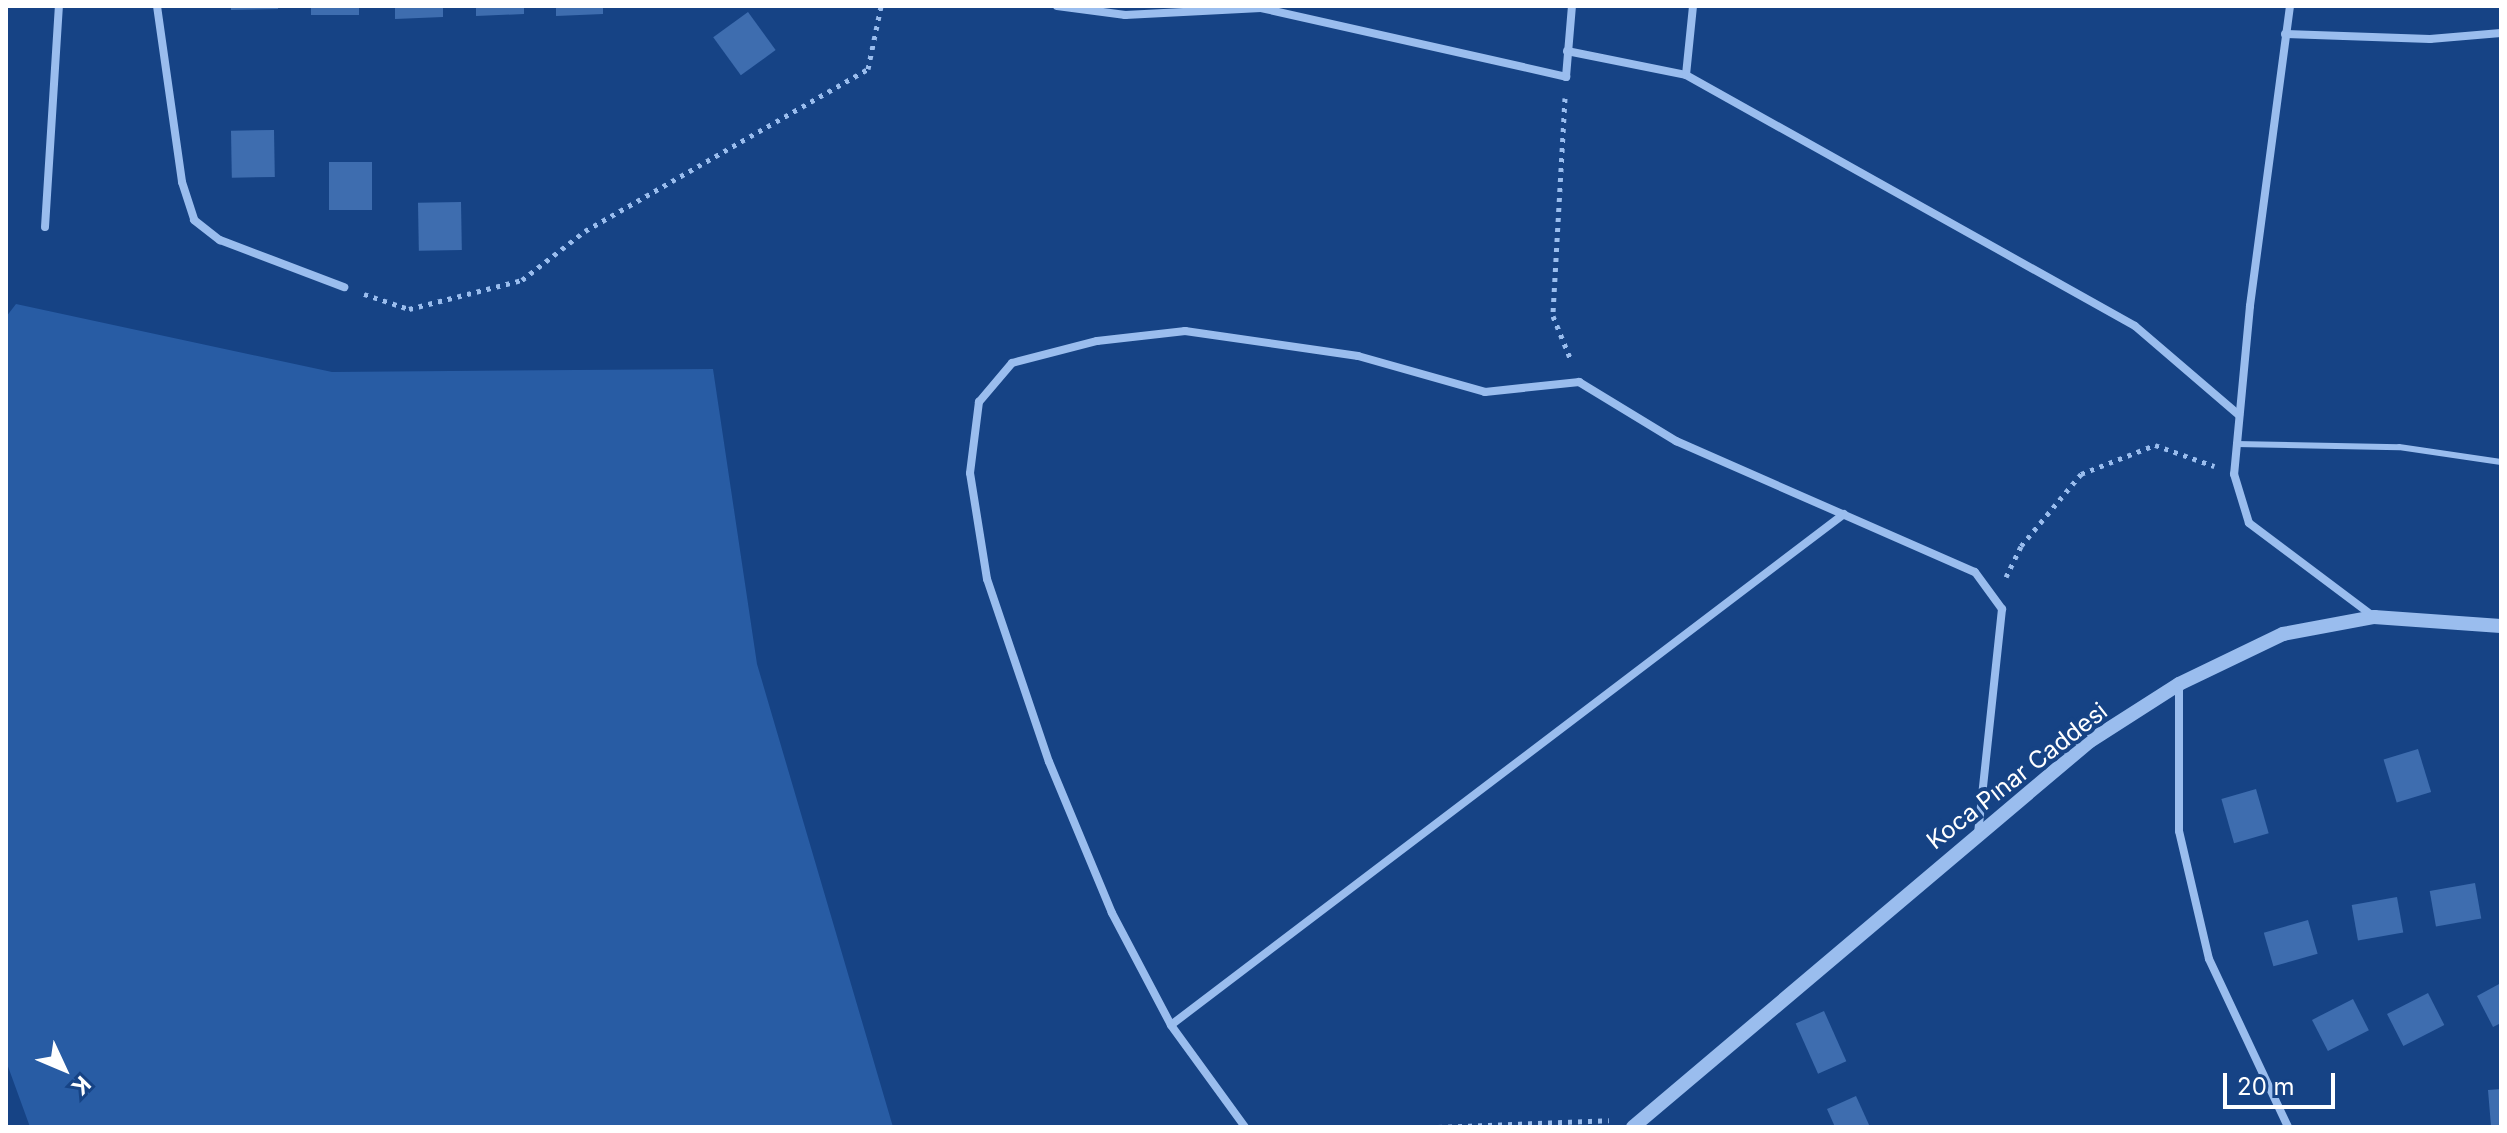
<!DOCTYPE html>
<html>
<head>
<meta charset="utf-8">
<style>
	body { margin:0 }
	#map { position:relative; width:2507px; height:1133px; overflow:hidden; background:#164385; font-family:Inter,sans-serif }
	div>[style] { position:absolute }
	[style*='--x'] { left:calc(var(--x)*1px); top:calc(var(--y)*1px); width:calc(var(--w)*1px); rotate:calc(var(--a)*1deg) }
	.green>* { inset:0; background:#285ca4 }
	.building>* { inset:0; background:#3e6daf; transform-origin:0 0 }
	.path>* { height:5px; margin-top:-2.5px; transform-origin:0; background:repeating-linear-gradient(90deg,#9abdee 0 4px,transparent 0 10px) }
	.service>* { height:6px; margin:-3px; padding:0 3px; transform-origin:3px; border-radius:3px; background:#9abdee }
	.minor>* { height:8px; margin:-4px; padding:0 4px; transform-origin:4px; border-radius:4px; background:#9abdee }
	.tertiary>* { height:14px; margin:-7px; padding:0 7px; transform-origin:7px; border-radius:7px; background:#9abdee }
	span { translate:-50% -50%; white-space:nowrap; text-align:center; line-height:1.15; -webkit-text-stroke:8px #164385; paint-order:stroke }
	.street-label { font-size:24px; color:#fff }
	.frame { position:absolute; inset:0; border:8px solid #fff; pointer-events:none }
	.north { position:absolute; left:24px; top:1029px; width:80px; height:80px; -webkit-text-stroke:6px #164385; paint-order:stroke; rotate:134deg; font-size:22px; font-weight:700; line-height:32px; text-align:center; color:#fff }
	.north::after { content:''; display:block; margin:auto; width:28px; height:36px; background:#fff; clip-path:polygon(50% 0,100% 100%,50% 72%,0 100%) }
	.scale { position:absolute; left:2223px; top:1073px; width:112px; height:36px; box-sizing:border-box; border:4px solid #fff; border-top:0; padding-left:10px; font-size:24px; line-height:28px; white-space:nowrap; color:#fff; -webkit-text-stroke:6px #164385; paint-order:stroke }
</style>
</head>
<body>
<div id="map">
	<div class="green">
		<div style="clip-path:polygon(16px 304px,332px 372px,713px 369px,757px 664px,893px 1127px,30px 1127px,6px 1061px,6px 317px)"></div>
	</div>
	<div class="building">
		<div style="clip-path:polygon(231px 6px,278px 6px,278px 9px,231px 10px)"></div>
		<div style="left:311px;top:6px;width:48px;height:9px"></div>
		<div style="clip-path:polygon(395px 6px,443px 6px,443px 17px,395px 19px)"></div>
		<div style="clip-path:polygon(476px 6px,524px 6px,524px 14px,476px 16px)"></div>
		<div style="clip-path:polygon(556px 6px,603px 6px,603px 14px,556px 16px)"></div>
		<div style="left:748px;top:12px;width:47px;height:43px;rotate:54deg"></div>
		<div style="left:274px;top:130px;width:47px;height:43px;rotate:89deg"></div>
		<div style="left:329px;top:162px;width:43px;height:48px"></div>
		<div style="left:461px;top:202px;width:48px;height:43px;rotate:89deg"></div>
		<div style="left:2418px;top:749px;width:45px;height:36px;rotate:73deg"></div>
		<div style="left:2256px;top:789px;width:46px;height:36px;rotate:74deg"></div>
		<div style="left:2475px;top:883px;width:36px;height:46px;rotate:80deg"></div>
		<div style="left:2397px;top:897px;width:36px;height:46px;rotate:80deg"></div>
		<div style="left:2308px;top:920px;width:35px;height:46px;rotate:74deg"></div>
		<div style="clip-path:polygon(2501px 983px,2501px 1023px,2493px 1027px,2477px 996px)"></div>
		<div style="left:2428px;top:993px;width:36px;height:46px;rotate:63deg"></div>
		<div style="left:2353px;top:999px;width:35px;height:46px;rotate:63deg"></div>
		<div style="left:1824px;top:1011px;width:55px;height:31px;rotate:66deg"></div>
		<div style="clip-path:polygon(2501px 1089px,2501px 1125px,2491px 1126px,2488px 1090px)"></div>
		<div style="clip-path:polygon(1856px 1096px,1870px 1127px,1835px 1127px,1827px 1109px)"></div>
	</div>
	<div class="path">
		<div style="--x:1565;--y:98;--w:218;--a:93.2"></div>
		<div style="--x:1553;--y:316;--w:48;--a:67.8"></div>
		<div style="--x:364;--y:294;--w:47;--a:18.4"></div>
		<div style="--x:409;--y:309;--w:117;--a:-14.4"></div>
		<div style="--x:522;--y:280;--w:80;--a:-37.9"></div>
		<div style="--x:585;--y:231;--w:326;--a:-29.8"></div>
		<div style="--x:868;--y:69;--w:64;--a:-78.3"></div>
		<div style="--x:2006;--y:577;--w:34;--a:-64"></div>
		<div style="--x:2021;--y:546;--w:94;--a:-50.2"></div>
		<div style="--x:2081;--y:474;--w:79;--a:-21.4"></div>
		<div style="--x:2155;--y:445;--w:63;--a:19.6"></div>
		<div style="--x:1438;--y:1127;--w:171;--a:-2.3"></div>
	</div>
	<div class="service">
		<div style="--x:2236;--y:444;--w:163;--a:1.1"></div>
		<div style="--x:2399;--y:447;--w:103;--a:8.4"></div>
	</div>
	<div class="minor">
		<div style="--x:157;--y:6;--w:178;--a:81.9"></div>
		<div style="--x:182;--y:182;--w:40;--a:72"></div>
		<div style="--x:194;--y:220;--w:33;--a:38"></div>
		<div style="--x:220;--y:240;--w:133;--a:20.8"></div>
		<div style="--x:1057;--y:6;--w:69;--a:7.5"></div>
		<div style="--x:1125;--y:15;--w:136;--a:-2.9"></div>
		<div style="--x:1261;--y:8;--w:313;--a:12.7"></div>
		<div style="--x:1566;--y:77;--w:71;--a:-85.2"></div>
		<div style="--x:2290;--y:6;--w:303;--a:97.6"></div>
		<div style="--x:2250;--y:306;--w:169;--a:95.4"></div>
		<div style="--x:2234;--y:474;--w:51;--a:73"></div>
		<div style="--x:2249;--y:523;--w:156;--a:36.9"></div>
		<div style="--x:2285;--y:34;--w:145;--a:2"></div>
		<div style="--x:2430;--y:39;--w:71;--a:-4.8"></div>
		<div style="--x:1567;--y:51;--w:121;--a:11.4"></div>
		<div style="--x:1686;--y:75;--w:514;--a:29.21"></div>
		<div style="--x:2135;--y:326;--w:137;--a:40.6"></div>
		<div style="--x:1686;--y:75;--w:69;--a:-84.2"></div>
		<div style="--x:45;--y:227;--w:221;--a:-86.4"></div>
		<div style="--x:2179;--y:684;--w:147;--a:90"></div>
		<div style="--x:2179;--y:831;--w:131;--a:76.8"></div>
		<div style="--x:2209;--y:959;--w:186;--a:64.8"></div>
		<div style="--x:1171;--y:1025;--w:845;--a:-37.21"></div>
		<div style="--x:1245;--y:1127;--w:126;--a:-126"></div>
		<div style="--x:1171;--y:1025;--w:127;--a:-117.8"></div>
		<div style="--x:1112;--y:913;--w:164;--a:-112.6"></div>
		<div style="--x:1049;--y:762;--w:193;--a:-108.7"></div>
		<div style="--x:987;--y:579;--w:107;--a:-99.1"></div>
		<div style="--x:970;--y:473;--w:72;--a:-82.8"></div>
		<div style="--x:979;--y:402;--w:51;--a:-49.8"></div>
		<div style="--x:1012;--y:363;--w:88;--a:-14.5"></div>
		<div style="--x:1097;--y:341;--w:89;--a:-6.5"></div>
		<div style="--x:1185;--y:331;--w:175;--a:8.2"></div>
		<div style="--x:1358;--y:356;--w:132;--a:15.8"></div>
		<div style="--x:1485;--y:392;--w:95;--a:-6.1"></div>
		<div style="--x:1579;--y:382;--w:114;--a:31.3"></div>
		<div style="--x:1676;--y:441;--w:326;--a:23.7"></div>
		<div style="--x:1975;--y:572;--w:46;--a:53.9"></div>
		<div style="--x:2002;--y:609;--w:224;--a:96.1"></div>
	</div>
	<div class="tertiary">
		<div style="--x:1633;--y:1127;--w:598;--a:-40.19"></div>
		<div style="--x:2090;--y:741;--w:106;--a:-32.6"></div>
		<div style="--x:2179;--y:684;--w:115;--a:-25.7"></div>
		<div style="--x:2283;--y:634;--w:93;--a:-10.6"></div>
		<div style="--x:2374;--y:617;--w:127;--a:4.1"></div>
	</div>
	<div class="street-label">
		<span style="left:2017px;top:776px;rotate:-38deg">Koca Pınar Caddesi</span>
	</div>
	<div class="frame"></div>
	<div class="north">K</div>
	<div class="scale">20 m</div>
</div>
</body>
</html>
